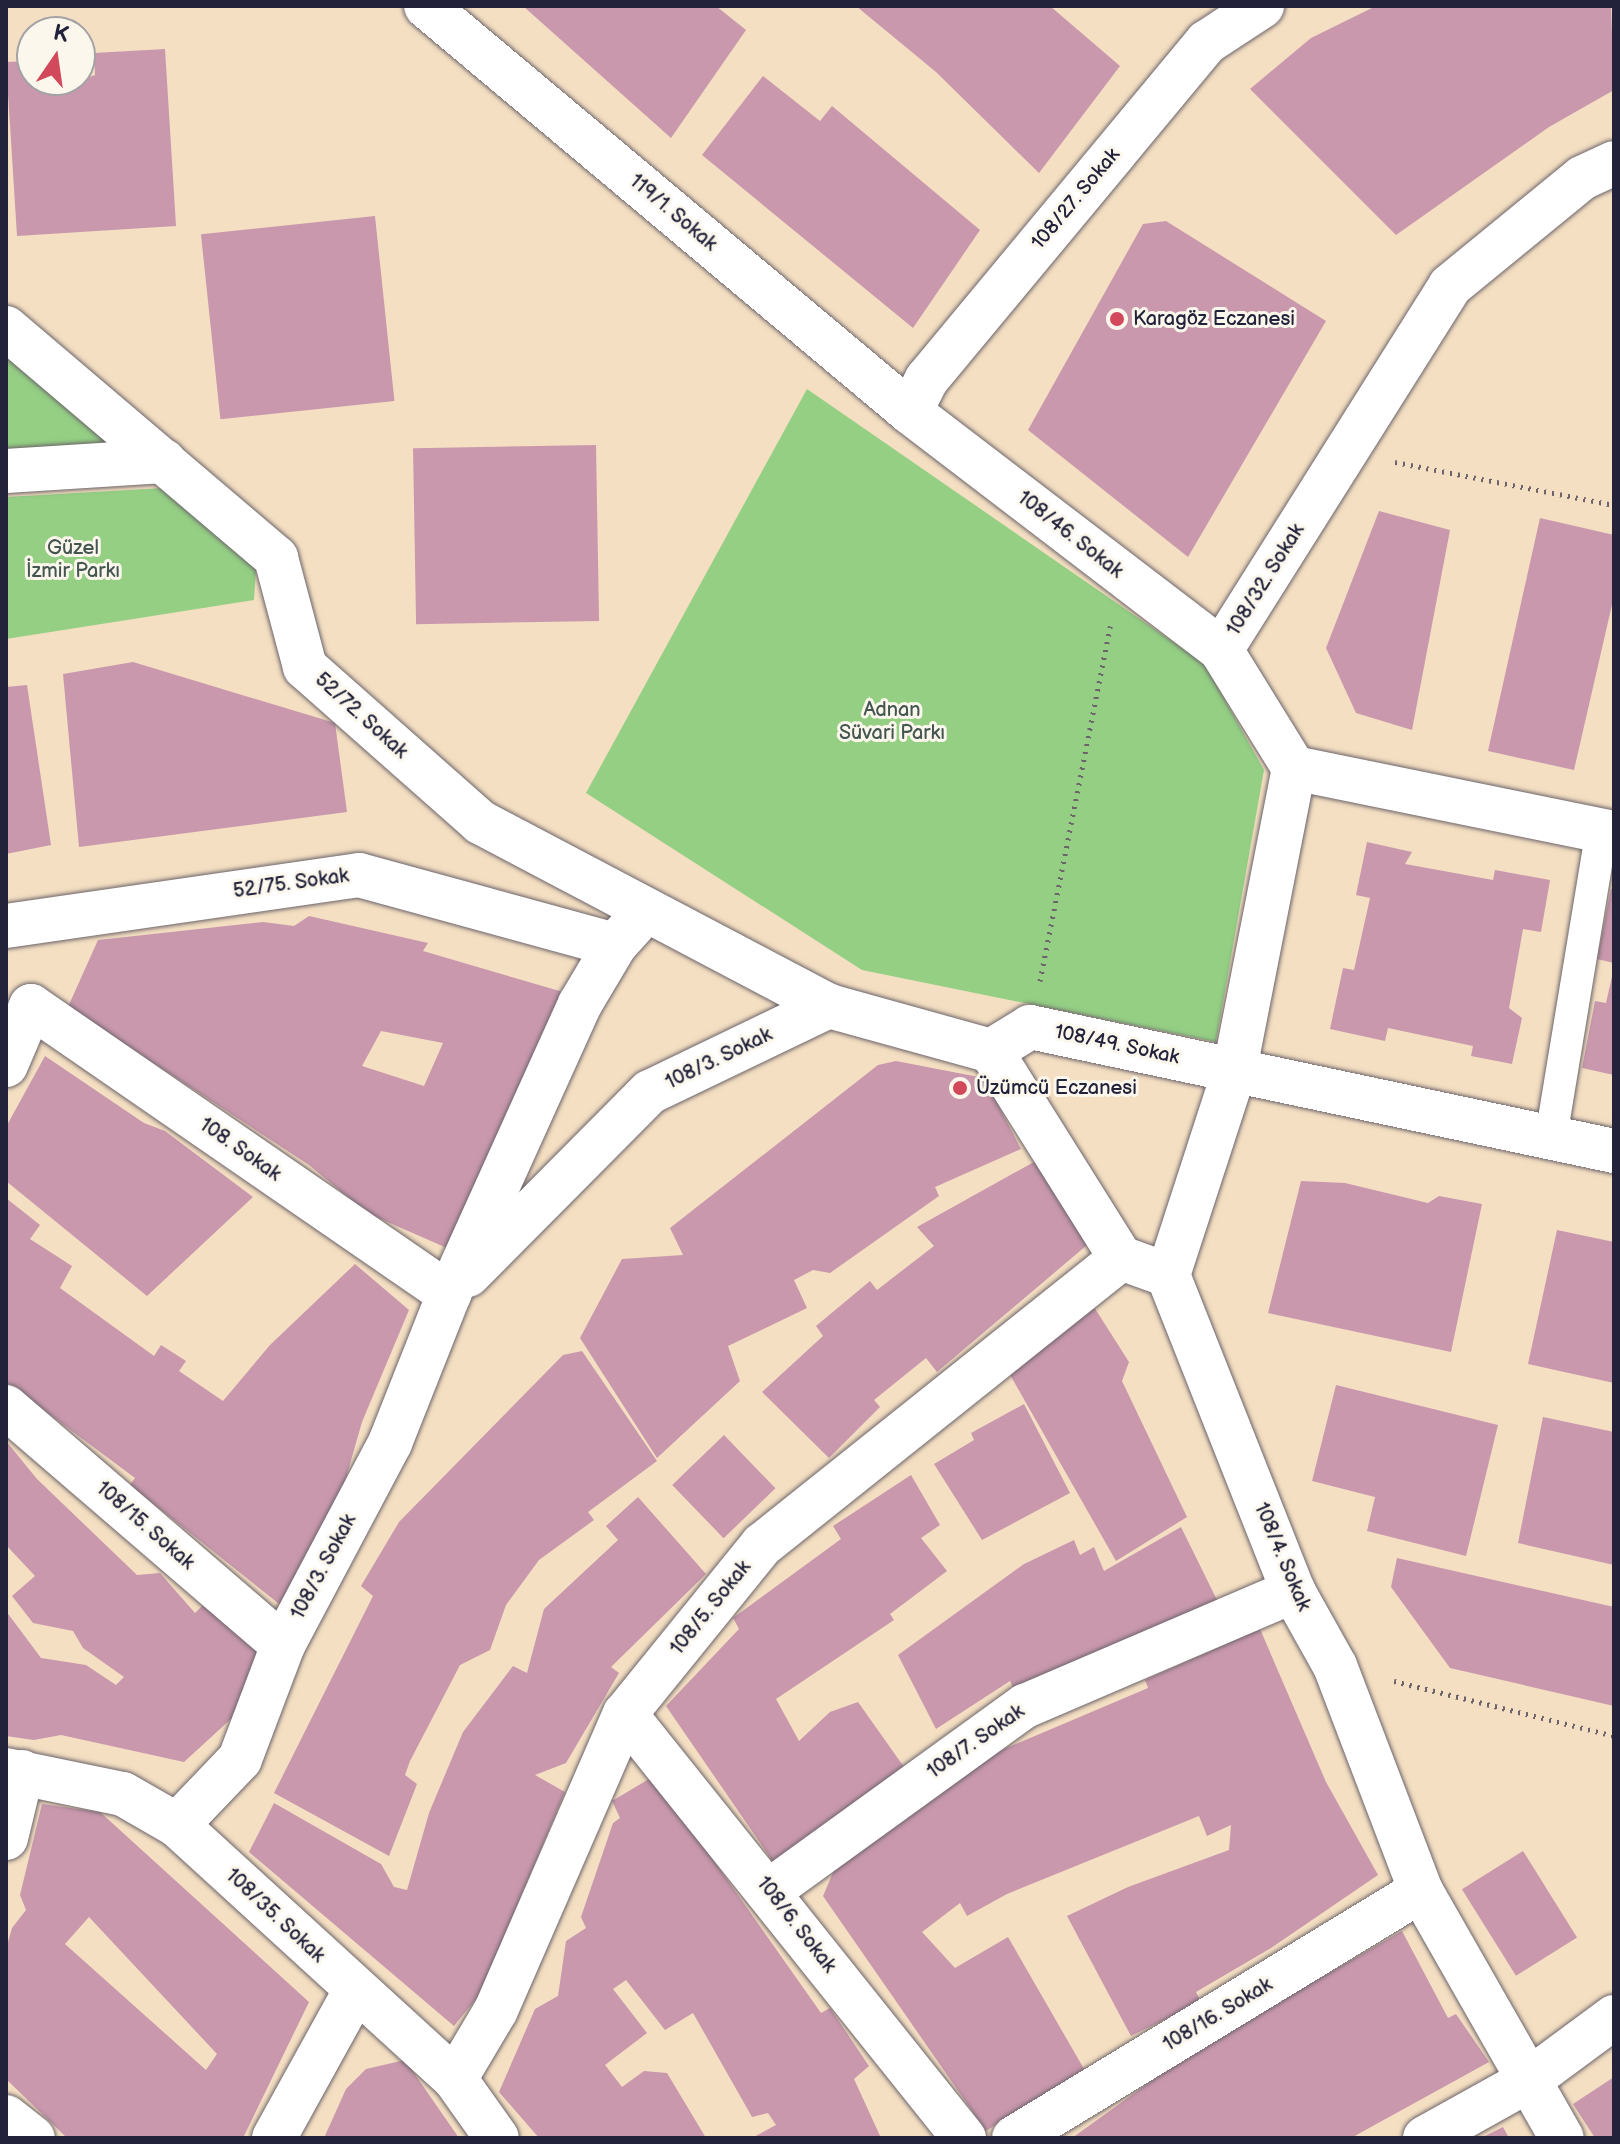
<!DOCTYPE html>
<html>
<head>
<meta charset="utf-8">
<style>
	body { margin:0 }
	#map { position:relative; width:1620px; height:2144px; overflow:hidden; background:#f4dfc2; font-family:"Balsamiq Sans",sans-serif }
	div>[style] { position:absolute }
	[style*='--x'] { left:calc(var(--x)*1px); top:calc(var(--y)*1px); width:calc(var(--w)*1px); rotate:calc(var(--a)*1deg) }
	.green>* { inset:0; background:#94cf84 }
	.building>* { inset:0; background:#c998ad; transform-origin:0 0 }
	.path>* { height:5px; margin-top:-2.5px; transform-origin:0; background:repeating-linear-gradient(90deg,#6c646a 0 2px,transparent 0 8px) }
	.roads { filter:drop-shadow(0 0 2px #6c646a) drop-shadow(0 0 2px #6c646a) }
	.service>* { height:32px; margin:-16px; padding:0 16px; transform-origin:16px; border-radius:16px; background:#fff }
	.minor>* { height:44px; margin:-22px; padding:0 22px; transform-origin:22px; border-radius:22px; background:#fff }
	.dots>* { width:22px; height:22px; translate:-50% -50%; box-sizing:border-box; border:4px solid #fbf7ec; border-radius:50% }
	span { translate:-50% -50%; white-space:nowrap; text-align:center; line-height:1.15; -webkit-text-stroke:6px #fbf7ec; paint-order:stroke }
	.street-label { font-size:20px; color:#22223b }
	.poi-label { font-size:20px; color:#22223b }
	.left { translate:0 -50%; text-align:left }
	.park-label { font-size:20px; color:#445651 }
	.frame { position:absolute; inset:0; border:8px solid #22223b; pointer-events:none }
	.north { position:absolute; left:16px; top:16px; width:80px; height:80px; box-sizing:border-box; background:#fbf7ec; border:2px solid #a4a2a5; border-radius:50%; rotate:13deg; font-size:22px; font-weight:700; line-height:32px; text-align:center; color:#22223b }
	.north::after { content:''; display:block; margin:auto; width:28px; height:36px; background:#d1495b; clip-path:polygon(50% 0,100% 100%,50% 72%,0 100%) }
</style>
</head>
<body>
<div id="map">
	<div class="green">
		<div style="clip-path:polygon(6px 346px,125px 444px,6px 449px)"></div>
		<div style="clip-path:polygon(807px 389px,1205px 664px,1264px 770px,1216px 1042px,862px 970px,586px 793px)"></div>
		<div style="clip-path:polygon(164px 488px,256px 569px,254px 600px,6px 639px,6px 497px)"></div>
	</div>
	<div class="building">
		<div style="clip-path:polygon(523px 6px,716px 6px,746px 30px,671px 138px)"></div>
		<div style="clip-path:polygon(856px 6px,1050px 6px,1120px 66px,1039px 173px,936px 72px)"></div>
		<div style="clip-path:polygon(1376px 6px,1611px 6px,1614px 90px,1549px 127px,1396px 235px,1250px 89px,1311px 38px)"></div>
		<div style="clip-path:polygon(165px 49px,176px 226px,17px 236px,6px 62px,32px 61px,32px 80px,80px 80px,95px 75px,94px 53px)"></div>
		<div style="clip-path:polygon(763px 76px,820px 121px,832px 106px,980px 230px,913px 328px,702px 155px)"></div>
		<div style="left:375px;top:216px;width:186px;height:175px;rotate:84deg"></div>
		<div style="clip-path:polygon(1166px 221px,1326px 321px,1188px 557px,1028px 430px,1143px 224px)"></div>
		<div style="left:596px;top:445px;width:176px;height:183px;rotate:89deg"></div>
		<div style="clip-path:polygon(1379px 511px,1450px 530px,1412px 730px,1356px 713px,1326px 648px)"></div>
		<div style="clip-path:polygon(1540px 518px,1614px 535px,1614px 596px,1574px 770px,1488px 751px)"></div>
		<div style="clip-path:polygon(133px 662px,335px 723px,347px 812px,79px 847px,63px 674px)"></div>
		<div style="clip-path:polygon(27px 685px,51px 845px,6px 854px,6px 687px)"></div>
		<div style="clip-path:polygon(1367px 842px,1412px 852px,1405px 864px,1493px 880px,1495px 870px,1550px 880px,1541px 932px,1523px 929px,1509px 1008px,1522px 1018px,1512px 1064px,1471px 1056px,1473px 1046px,1388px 1028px,1385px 1041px,1330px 1029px,1343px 968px,1354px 970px,1370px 898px,1356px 895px)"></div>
		<div style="clip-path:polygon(1611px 889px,1614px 889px,1614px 963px,1597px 959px)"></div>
		<div style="clip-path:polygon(evenodd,309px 916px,428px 943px,423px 951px,563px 992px,447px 1248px,367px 1213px,309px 1165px,68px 1007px,98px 940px,263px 922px,294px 926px,309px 916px,381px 1031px,443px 1043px,424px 1086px,362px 1066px,381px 1031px)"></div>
		<div style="clip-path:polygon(1613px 972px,1614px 972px,1614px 1075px,1582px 1068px,1595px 1001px,1606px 1003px)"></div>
		<div style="clip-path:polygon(45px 1056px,144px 1123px,165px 1131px,253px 1197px,147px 1296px,6px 1181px,6px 1127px)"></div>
		<div style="clip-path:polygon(896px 1061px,984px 1078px,1021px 1149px,935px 1187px,939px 1196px,830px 1273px,813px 1270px,794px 1280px,807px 1308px,728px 1346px,740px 1381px,657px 1458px,580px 1338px,622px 1259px,683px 1255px,670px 1228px,878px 1065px)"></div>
		<div style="clip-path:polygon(1041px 1158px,1093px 1240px,937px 1372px,926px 1358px,874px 1400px,880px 1407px,829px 1458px,762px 1392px,823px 1336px,816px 1326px,870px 1281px,877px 1290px,934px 1246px,917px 1227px)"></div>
		<div style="clip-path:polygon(1301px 1181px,1345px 1183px,1428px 1203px,1439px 1196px,1482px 1204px,1451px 1352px,1268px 1313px)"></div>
		<div style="clip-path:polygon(6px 1198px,40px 1225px,30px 1239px,72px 1266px,60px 1288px,154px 1356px,161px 1345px,186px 1361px,179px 1371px,223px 1401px,270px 1345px,355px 1264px,409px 1310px,362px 1422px,344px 1485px,283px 1607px,130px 1485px,135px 1478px,6px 1382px)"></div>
		<div style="clip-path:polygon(1557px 1230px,1614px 1242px,1614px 1383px,1528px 1364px)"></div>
		<div style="clip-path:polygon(1094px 1307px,1129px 1362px,1122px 1381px,1187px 1517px,1116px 1561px,1005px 1366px)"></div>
		<div style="clip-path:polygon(582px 1351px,657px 1461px,588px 1512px,594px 1520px,539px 1560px,506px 1605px,490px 1650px,460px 1665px,410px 1761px,405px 1775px,417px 1784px,389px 1856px,274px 1793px,373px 1596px,361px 1586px,399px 1522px,563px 1355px)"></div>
		<div style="clip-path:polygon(1336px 1385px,1498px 1425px,1466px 1556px,1367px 1531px,1375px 1497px,1312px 1481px)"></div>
		<div style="clip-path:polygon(1024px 1404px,1070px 1493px,982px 1540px,934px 1464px,974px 1440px,971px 1433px)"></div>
		<div style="clip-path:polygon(1543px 1417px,1614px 1432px,1614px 1565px,1518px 1543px)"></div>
		<div style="left:724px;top:1435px;width:74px;height:72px;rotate:46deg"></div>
		<div style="clip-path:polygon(6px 1441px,37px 1479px,137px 1575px,160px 1573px,195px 1613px,209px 1599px,268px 1651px,232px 1718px,184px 1762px,61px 1735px,34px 1740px,6px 1736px,6px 1611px,41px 1658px,86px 1665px,116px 1685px,124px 1677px,83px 1648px,73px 1631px,33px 1623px,12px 1596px,35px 1576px,6px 1545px)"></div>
		<div style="clip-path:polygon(911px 1475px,940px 1525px,921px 1538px,947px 1571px,890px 1614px,894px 1620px,776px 1699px,799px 1741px,830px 1712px,858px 1702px,904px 1767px,776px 1866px,666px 1706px,739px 1629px,733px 1618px,841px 1539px,833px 1526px)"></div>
		<div style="clip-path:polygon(638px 1497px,706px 1574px,611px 1667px,619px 1673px,566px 1763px,535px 1775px,565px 1792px,480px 1994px,454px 2026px,249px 1852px,274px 1803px,381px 1864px,394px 1887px,407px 1890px,429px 1813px,463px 1732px,513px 1666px,527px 1673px,544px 1609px,618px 1540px,606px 1526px)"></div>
		<div style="clip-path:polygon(1181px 1527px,1218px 1602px,1015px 1692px,1010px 1681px,936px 1729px,898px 1655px,1024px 1564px,1074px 1540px,1080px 1555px,1094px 1547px,1104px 1571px)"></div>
		<div style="clip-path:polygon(1397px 1558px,1614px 1607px,1614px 1706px,1450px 1668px,1391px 1587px)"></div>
		<div style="clip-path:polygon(1260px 1629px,1326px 1782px,1378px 1875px,1271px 1948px,1196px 1992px,1201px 2002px,1131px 2036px,1067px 1916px,1128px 1887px,1229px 1850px,1231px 1825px,1207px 1836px,1199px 1816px,1007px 1894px,967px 1916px,960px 1903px,922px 1932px,955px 1968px,1008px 1937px,1084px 2069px,986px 2131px,823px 1896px,835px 1868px,964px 1766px,1148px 1688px,1145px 1680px)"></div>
		<div style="clip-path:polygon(654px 1776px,821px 2013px,830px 2008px,869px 2066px,854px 2079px,881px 2138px,752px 2138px,776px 2125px,768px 2113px,752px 2117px,693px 2013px,665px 2030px,626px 1980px,613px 1989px,647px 2033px,605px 2065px,622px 2087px,644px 2071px,667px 2073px,706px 2138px,539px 2138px,499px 2092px,535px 2009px,558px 1996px,566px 1941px,586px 1928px,581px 1917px,613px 1823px,620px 1818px,612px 1801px)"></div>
		<div style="clip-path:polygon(evenodd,42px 1804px,100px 1812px,309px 2002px,243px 2138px,67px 2138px,6px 2079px,6px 1949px,12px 1928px,26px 1910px,20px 1895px,42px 1804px,89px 1917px,217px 2054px,206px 2070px,65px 1944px,89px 1917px)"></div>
		<div style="left:1523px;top:1851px;width:102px;height:72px;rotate:58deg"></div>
		<div style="clip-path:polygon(1402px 1931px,1448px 2018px,1456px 2014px,1489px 2062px,1351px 2138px,1072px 2138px,1193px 2051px)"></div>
		<div style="clip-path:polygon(405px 2060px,459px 2138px,324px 2138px,346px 2089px,366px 2069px)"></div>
		<div style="clip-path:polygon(1614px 2077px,1614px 2138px,1595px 2138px,1573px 2104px)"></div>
		<div style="clip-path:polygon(1503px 2127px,1509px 2138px,1481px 2138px)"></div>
	</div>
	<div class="path">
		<div style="--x:1395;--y:462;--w:223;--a:11.1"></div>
		<div style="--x:1040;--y:981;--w:362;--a:-78.8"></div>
		<div style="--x:1394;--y:1681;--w:227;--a:14"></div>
	</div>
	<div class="roads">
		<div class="service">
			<div style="--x:1551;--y:1137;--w:311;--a:-80.6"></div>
		</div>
		<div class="minor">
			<div style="--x:426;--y:6;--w:632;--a:39.99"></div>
			<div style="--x:910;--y:412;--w:392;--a:37.4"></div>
			<div style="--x:1221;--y:650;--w:139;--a:58.3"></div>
			<div style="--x:1294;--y:768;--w:307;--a:101.1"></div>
			<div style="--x:1235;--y:1069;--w:217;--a:108"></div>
			<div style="--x:6;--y:328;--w:355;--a:40.4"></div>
			<div style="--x:276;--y:558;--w:113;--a:75.1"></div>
			<div style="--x:305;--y:667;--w:234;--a:41.5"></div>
			<div style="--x:480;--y:822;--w:395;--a:27.8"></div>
			<div style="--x:829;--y:1006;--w:168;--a:15.5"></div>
			<div style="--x:991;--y:1051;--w:46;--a:-31.6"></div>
			<div style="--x:1030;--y:1027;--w:597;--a:11.99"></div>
			<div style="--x:910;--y:412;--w:37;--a:-63"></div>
			<div style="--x:927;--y:379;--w:438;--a:-50.3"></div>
			<div style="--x:1207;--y:42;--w:66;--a:-33.2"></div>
			<div style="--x:6;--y:471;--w:158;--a:-3.6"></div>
			<div style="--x:1221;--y:650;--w:430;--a:-57.8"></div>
			<div style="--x:1450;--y:286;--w:171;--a:-39.3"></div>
			<div style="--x:1582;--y:178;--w:35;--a:-25"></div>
			<div style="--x:1294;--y:768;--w:327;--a:11.5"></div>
			<div style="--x:6;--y:926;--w:357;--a:-8.2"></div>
			<div style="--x:359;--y:875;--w:265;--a:15.3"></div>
			<div style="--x:615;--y:945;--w:28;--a:-48"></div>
			<div style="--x:991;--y:1051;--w:244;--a:57.9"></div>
			<div style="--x:1121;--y:1258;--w:50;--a:19.9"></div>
			<div style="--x:1168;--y:1275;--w:340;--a:68.4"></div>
			<div style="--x:1293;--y:1591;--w:86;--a:60.8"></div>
			<div style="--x:1335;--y:1666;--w:241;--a:69.1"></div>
			<div style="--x:1421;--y:1891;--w:284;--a:60.3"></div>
			<div style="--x:6;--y:1065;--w:64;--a:-67"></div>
			<div style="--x:31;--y:1006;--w:508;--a:34.57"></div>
			<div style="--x:468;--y:1275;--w:258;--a:-45.2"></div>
			<div style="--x:650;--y:1092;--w:199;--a:-25.7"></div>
			<div style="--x:6;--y:1407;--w:365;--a:40.7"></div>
			<div style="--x:625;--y:1714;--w:543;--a:51.36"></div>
			<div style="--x:6;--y:1770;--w:119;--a:11.6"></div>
			<div style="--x:123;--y:1794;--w:62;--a:29.9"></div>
			<div style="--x:177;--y:1825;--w:377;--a:42.4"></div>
			<div style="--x:455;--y:2079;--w:72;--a:54.6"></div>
			<div style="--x:177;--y:1825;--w:91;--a:-46.3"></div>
			<div style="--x:240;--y:1759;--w:122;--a:-69.3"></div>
			<div style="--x:283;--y:1645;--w:229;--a:-62.1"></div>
			<div style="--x:390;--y:1443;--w:160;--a:-68.4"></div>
			<div style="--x:449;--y:1294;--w:318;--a:-65.7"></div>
			<div style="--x:580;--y:1004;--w:69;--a:-59.3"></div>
			<div style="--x:6;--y:1838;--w:68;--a:-76.4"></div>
			<div style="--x:769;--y:1891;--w:316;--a:-35.9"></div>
			<div style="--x:1025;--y:1706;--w:292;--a:-23.2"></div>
			<div style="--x:455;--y:2079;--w:80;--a:-59.3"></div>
			<div style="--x:496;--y:2010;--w:323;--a:-66.5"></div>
			<div style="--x:625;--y:1714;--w:218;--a:-51"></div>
			<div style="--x:762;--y:1545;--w:460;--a:-38.6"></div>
			<div style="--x:6;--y:2117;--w:34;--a:38"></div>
			<div style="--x:274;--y:2138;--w:168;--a:-61.1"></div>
			<div style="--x:1014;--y:2138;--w:476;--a:-31.3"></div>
			<div style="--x:1425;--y:2138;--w:119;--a:-29.1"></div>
			<div style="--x:1529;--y:2080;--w:106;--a:-36.5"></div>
		</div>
	</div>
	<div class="dots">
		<div style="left:1117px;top:319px;background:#d1495b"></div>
		<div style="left:960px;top:1088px;background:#d1495b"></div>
	</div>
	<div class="street-label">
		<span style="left:1076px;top:199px;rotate:-50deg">108/27. Sokak</span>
		<span style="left:673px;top:213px;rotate:40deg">119/1. Sokak</span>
		<span style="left:1070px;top:535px;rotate:38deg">108/46. Sokak</span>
		<span style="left:1266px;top:580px;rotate:-58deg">108/32. Sokak</span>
		<span style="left:361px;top:716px;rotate:42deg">52/72. Sokak</span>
		<span style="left:291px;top:884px;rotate:-8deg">52/75. Sokak</span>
		<span style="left:1117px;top:1045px;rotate:12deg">108/49. Sokak</span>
		<span style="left:719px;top:1059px;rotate:-26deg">108/3. Sokak</span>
		<span style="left:240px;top:1150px;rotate:35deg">108. Sokak</span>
		<span style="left:145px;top:1526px;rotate:41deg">108/15. Sokak</span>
		<span style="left:1282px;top:1557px;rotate:67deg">108/4. Sokak</span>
		<span style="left:324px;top:1567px;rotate:-62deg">108/3. Sokak</span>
		<span style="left:711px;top:1608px;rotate:-51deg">108/5. Sokak</span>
		<span style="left:976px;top:1742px;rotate:-35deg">108/7. Sokak</span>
		<span style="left:275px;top:1916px;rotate:43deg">108/35. Sokak</span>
		<span style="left:796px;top:1925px;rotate:52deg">108/6. Sokak</span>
		<span style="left:1218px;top:2015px;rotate:-31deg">108/16. Sokak</span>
	</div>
	<div class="poi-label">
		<span class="left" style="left:1133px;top:319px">Karagöz Eczanesi</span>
		<span class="left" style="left:976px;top:1088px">Üzümcü Eczanesi</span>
	</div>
	<div class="park-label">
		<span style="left:73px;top:560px">Güzel<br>İzmir Parkı</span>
		<span style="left:892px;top:722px">Adnan<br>Süvari Parkı</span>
	</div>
	<div class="frame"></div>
	<div class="north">K</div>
</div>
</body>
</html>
